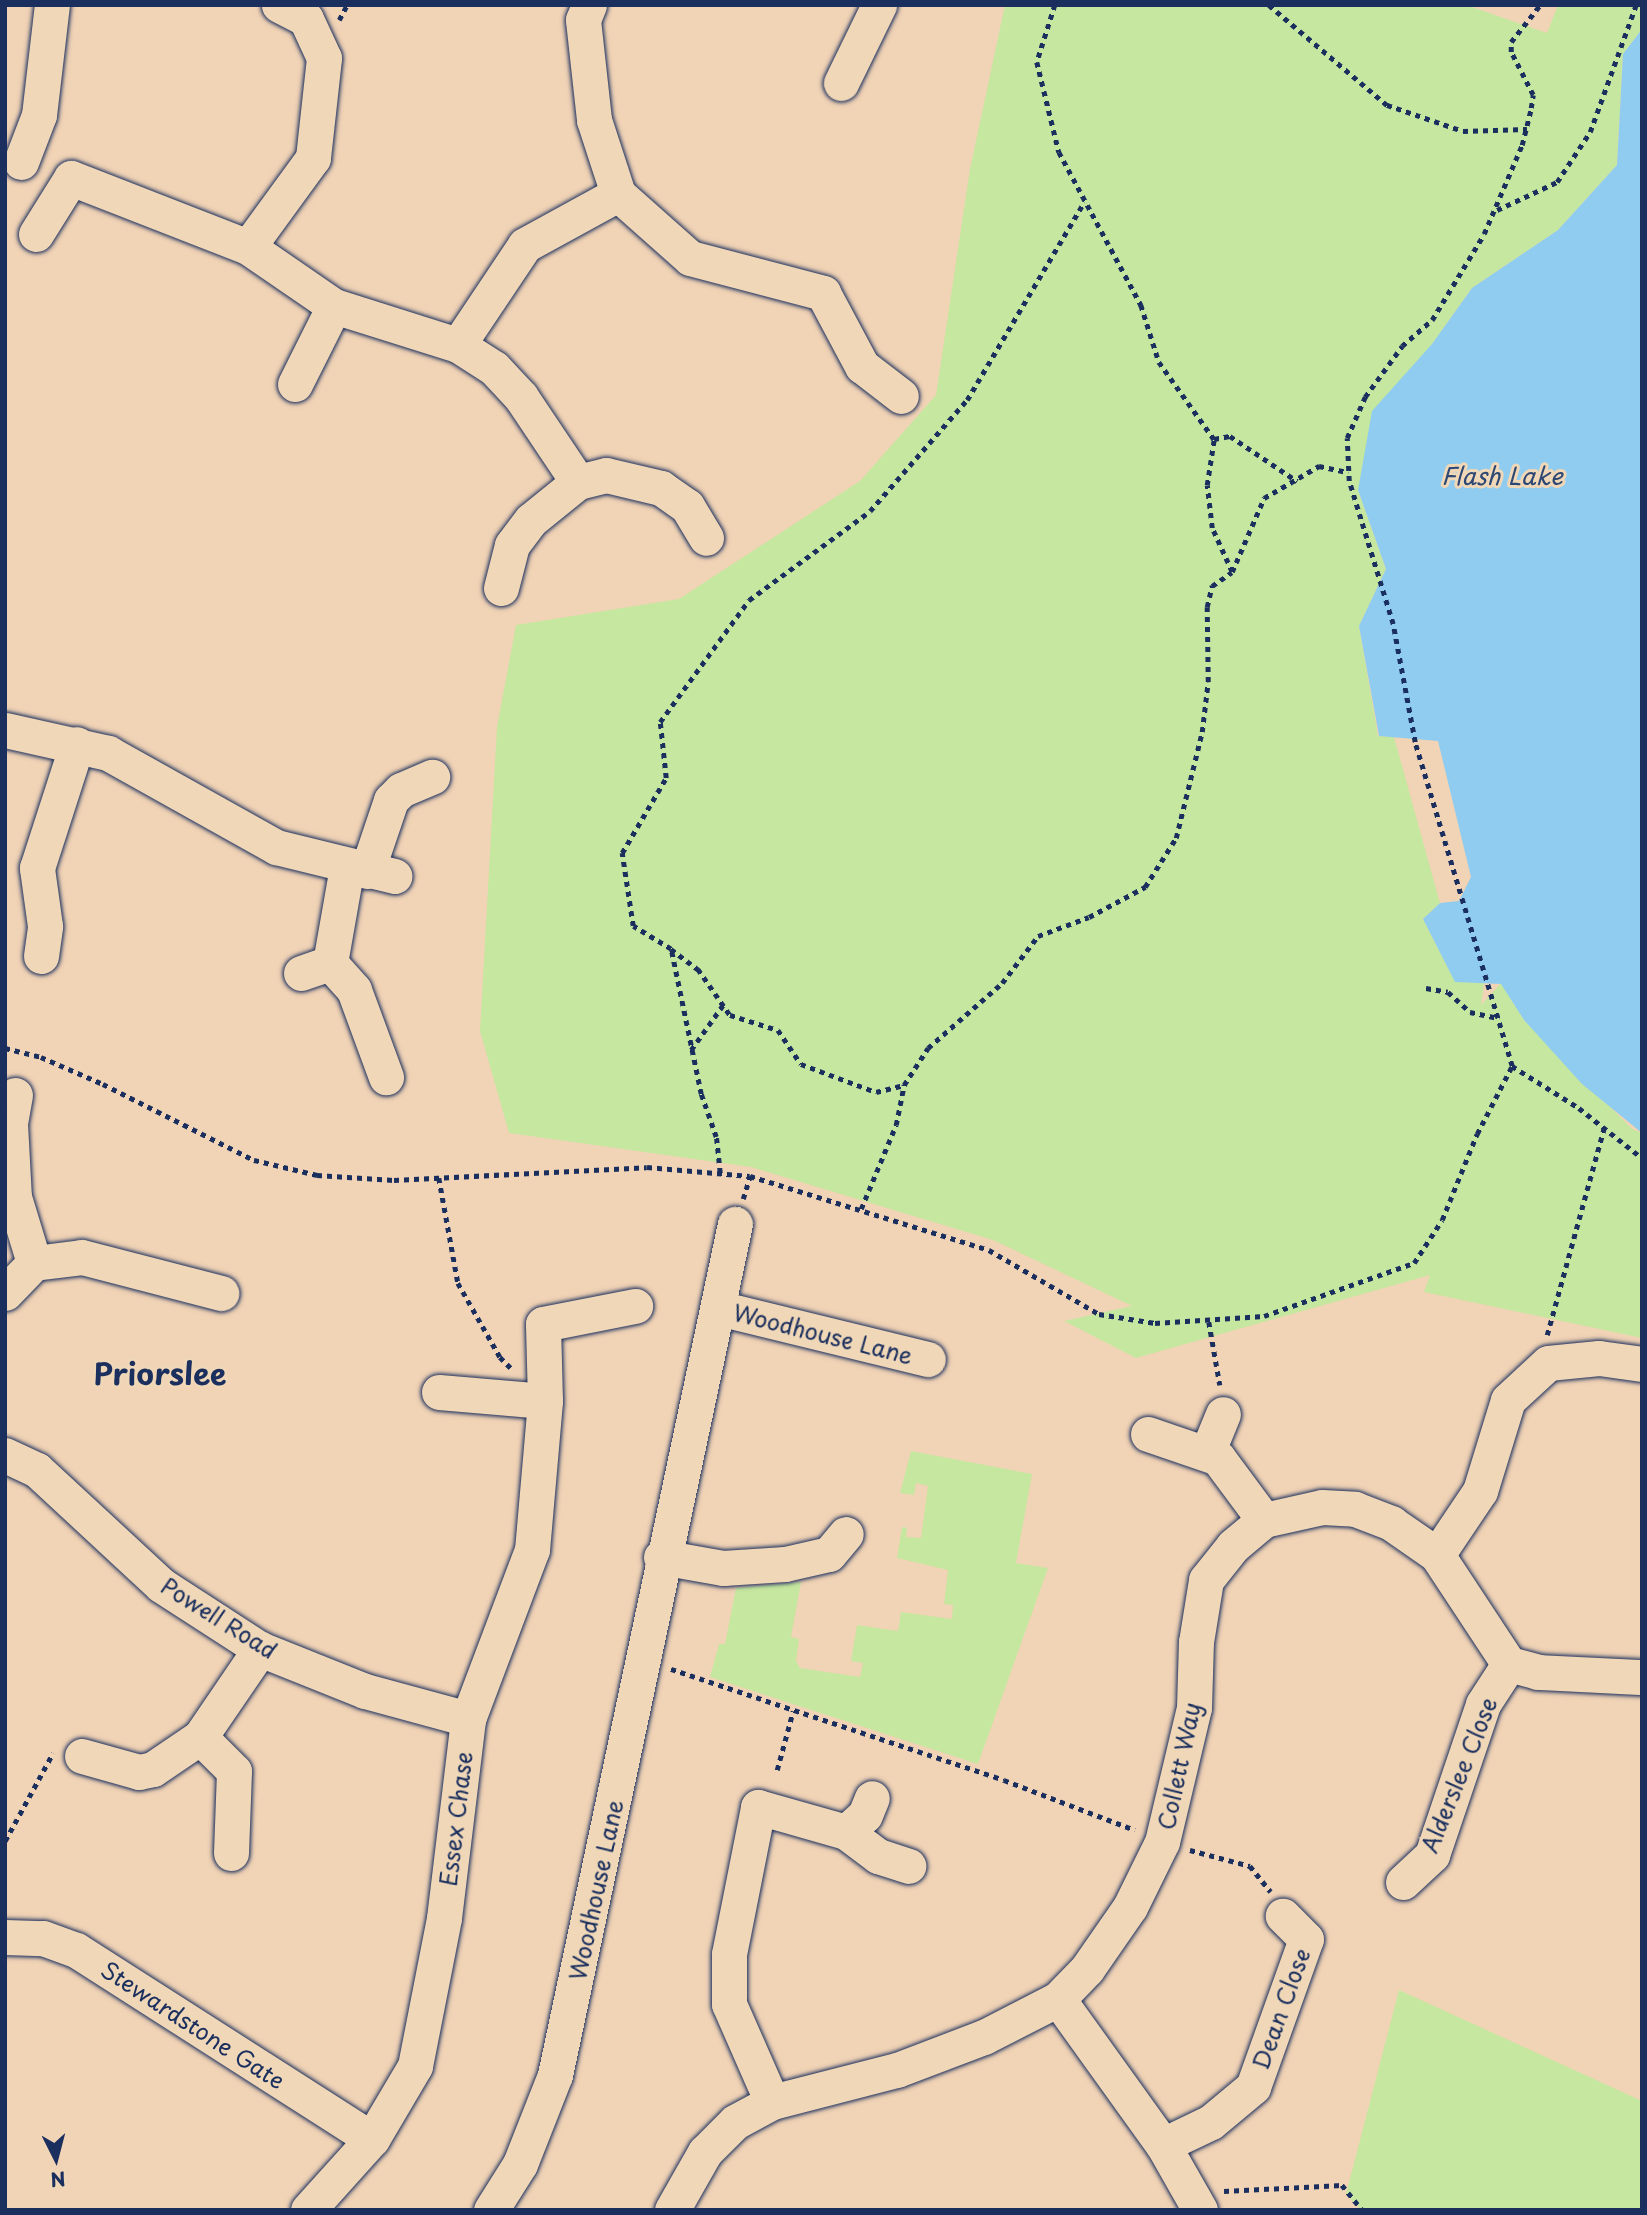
<!DOCTYPE html>
<html>
<head>
<meta charset="utf-8">
<style>
	body { margin:0 }
	#map { position:relative; width:1647px; height:2215px; overflow:hidden; background:#f1d3b5; font-family:"Playpen Sans",sans-serif }
	div>[style] { position:absolute }
	[style*='--x'] { left:calc(var(--x)*1px); top:calc(var(--y)*1px); width:calc(var(--w)*1px); rotate:calc(var(--a)*1deg) }
	.green>* { inset:0; background:#c6e79f }
	.water>* { inset:0; background:#90ccf0 }
	.path>* { height:4.5px; margin-top:-2.25px; transform-origin:0; background:repeating-linear-gradient(90deg,#1b2f5e 0 5px,transparent 0 10px) }
	.roads { filter:drop-shadow(0 0 2px #1b2f5e) drop-shadow(0 0 2px #1b2f5e) }
	.minor>* { height:35px; margin:-17.5px; padding:0 17.5px; transform-origin:17.5px; border-radius:17.5px; background:#efd7b7 }
	span { translate:-50% -50%; white-space:nowrap; text-align:center; line-height:1.15; -webkit-text-stroke:6px #efd7b7; paint-order:stroke }
	.street-label { font-size:23px; color:#1b2f5e }
	.water-label { font-size:24px; color:#2d4774; font-style:italic }
	.district-label { font-size:30px; color:#1b2f5e; font-weight:700 }
	.frame { position:absolute; inset:0; border:7px solid #1b2f5e; pointer-events:none }
	.north { position:absolute; left:21px; top:2124px; width:70px; height:70px; -webkit-text-stroke:5px #efd7b7; paint-order:stroke; rotate:174deg; font-size:19px; font-weight:700; line-height:28px; text-align:center; color:#1b2f5e }
	.north::after { content:''; display:block; margin:auto; width:24px; height:32px; background:#1b2f5e; clip-path:polygon(50% 0,100% 100%,50% 72%,0 100%) }
</style>
</head>
<body>
<div id="map">
	<div class="green">
		<div style="clip-path:polygon(1005px 5px,1466px 5px,1547px 33px,1558px 5px,1642px 5px,1642px 29px,1623px 54px,1617px 165px,1558px 230px,1472px 288px,1432px 344px,1358px 490px,1386px 569px,1359px 626px,1378px 736px,1394px 737px,1440px 903px,1423px 919px,1455px 981px,1484px 983px,1481px 1005px,1501px 983px,1524px 1020px,1632px 1129px,1642px 1133px,1642px 1338px,1424px 1292px,1430px 1275px,1136px 1358px,1064px 1321px,1132px 1306px,993px 1240px,751px 1167px,509px 1133px,480px 1031px,497px 727px,516px 625px,679px 599px,860px 481px,936px 395px,970px 169px)"></div>
		<div style="clip-path:polygon(911px 1451px,1032px 1474px,1016px 1563px,1048px 1568px,978px 1764px,710px 1677px,719px 1644px,725px 1644px,736px 1588px,801px 1582px,791px 1637px,799px 1639px,796px 1661px,800px 1668px,860px 1677px,863px 1663px,851px 1661px,857px 1625px,898px 1631px,901px 1612px,952px 1619px,953px 1605px,944px 1604px,948px 1570px,897px 1558px,902px 1527px,907px 1528px,906px 1537px,921px 1538px,928px 1486px,916px 1483px,914px 1495px,900px 1493px)"></div>
		<div style="clip-path:polygon(1399px 1990px,1642px 2101px,1642px 2210px,1362px 2210px,1355px 2204px,1346px 2194px)"></div>
	</div>
	<div class="water">
		<div style="clip-path:polygon(1642px 29px,1642px 1133px,1582px 1084px,1524px 1020px,1501px 984px,1455px 982px,1423px 919px,1440px 903px,1459px 901px,1471px 877px,1438px 741px,1379px 736px,1359px 626px,1386px 569px,1358px 490px,1372px 411px,1432px 344px,1472px 288px,1558px 230px,1617px 165px,1623px 54px)"></div>
	</div>
	<div class="path">
		<div style="--x:1055;--y:5;--w:60;--a:107.5"></div>
		<div style="--x:1037;--y:62;--w:93;--a:76.3"></div>
		<div style="--x:1059;--y:152;--w:174;--a:61.8"></div>
		<div style="--x:1141;--y:305;--w:60;--a:72.5"></div>
		<div style="--x:1159;--y:362;--w:95;--a:54.5"></div>
		<div style="--x:1214;--y:439;--w:16;--a:-11"></div>
		<div style="--x:1230;--y:436;--w:81;--a:33.9"></div>
		<div style="--x:1269;--y:5;--w:155;--a:40.3"></div>
		<div style="--x:1387;--y:105;--w:80;--a:18.9"></div>
		<div style="--x:1463;--y:131;--w:64;--a:-1.8"></div>
		<div style="--x:339;--y:20;--w:17;--a:-62"></div>
		<div style="--x:1497;--y:210;--w:66;--a:-25"></div>
		<div style="--x:1557;--y:182;--w:60;--a:-56.6"></div>
		<div style="--x:1590;--y:132;--w:135;--a:-70.1"></div>
		<div style="--x:1232;--y:572;--w:81;--a:-66.6"></div>
		<div style="--x:1264;--y:498;--w:64;--a:-30.2"></div>
		<div style="--x:1319;--y:466;--w:30;--a:12"></div>
		<div style="--x:671;--y:949;--w:34;--a:37"></div>
		<div style="--x:698;--y:969;--w:56;--a:55.2"></div>
		<div style="--x:730;--y:1015;--w:50;--a:17.4"></div>
		<div style="--x:778;--y:1030;--w:41;--a:55.9"></div>
		<div style="--x:801;--y:1064;--w:80;--a:20.5"></div>
		<div style="--x:876;--y:1092;--w:29;--a:-14"></div>
		<div style="--x:904;--y:1085;--w:44;--a:-57"></div>
		<div style="--x:928;--y:1048;--w:98;--a:-41.3"></div>
		<div style="--x:1002;--y:983;--w:59;--a:-52.5"></div>
		<div style="--x:1038;--y:936;--w:54;--a:-20.4"></div>
		<div style="--x:1089;--y:917;--w:64;--a:-28.2"></div>
		<div style="--x:1145;--y:887;--w:58;--a:-57.7"></div>
		<div style="--x:1176;--y:838;--w:109;--a:-76.2"></div>
		<div style="--x:1202;--y:732;--w:50;--a:-83.2"></div>
		<div style="--x:1208;--y:682;--w:75;--a:-90.8"></div>
		<div style="--x:1207;--y:607;--w:22;--a:-77"></div>
		<div style="--x:1212;--y:586;--w:24;--a:-35"></div>
		<div style="--x:1232;--y:572;--w:48;--a:-114.4"></div>
		<div style="--x:1212;--y:528;--w:43;--a:-96.6"></div>
		<div style="--x:1207;--y:485;--w:47;--a:-81.3"></div>
		<div style="--x:1426;--y:988;--w:22;--a:10"></div>
		<div style="--x:1448;--y:992;--w:30;--a:42"></div>
		<div style="--x:1470;--y:1012;--w:30;--a:12"></div>
		<div style="--x:5;--y:1048;--w:37;--a:14"></div>
		<div style="--x:41;--y:1057;--w:68;--a:23.5"></div>
		<div style="--x:103;--y:1084;--w:169;--a:26.7"></div>
		<div style="--x:254;--y:1160;--w:65;--a:13.4"></div>
		<div style="--x:317;--y:1175;--w:77;--a:3.7"></div>
		<div style="--x:394;--y:1180;--w:253;--a:-2.9"></div>
		<div style="--x:647;--y:1167;--w:103;--a:5"></div>
		<div style="--x:750;--y:1176;--w:250;--a:17.2"></div>
		<div style="--x:989;--y:1250;--w:127;--a:30.2"></div>
		<div style="--x:1099;--y:1314;--w:57;--a:9.1"></div>
		<div style="--x:1155;--y:1323;--w:109;--a:-3.7"></div>
		<div style="--x:1264;--y:1316;--w:159;--a:-19.5"></div>
		<div style="--x:1414;--y:1263;--w:51;--a:-56.9"></div>
		<div style="--x:1442;--y:1220;--w:93;--a:-67.9"></div>
		<div style="--x:1477;--y:1134;--w:76;--a:-62.8"></div>
		<div style="--x:1512;--y:1066;--w:338;--a:-106.7"></div>
		<div style="--x:1415;--y:742;--w:120;--a:-100.6"></div>
		<div style="--x:1393;--y:624;--w:150;--a:-107.1"></div>
		<div style="--x:1349;--y:481;--w:43;--a:-92.7"></div>
		<div style="--x:1347;--y:438;--w:45;--a:-66.3"></div>
		<div style="--x:1365;--y:397;--w:63;--a:-54"></div>
		<div style="--x:1402;--y:346;--w:40;--a:-41"></div>
		<div style="--x:1432;--y:320;--w:100;--a:-58.8"></div>
		<div style="--x:1484;--y:234;--w:97;--a:-66.9"></div>
		<div style="--x:1522;--y:145;--w:38;--a:-76"></div>
		<div style="--x:1531;--y:108;--w:13;--a:-81"></div>
		<div style="--x:1533;--y:95;--w:48;--a:-117.1"></div>
		<div style="--x:1511;--y:52;--w:10;--a:-90"></div>
		<div style="--x:1511;--y:42;--w:47;--a:-51.9"></div>
		<div style="--x:691;--y:1050;--w:55;--a:-54.6"></div>
		<div style="--x:1512;--y:1066;--w:79;--a:32.1"></div>
		<div style="--x:1579;--y:1108;--w:80;--a:38.4"></div>
		<div style="--x:720;--y:1173;--w:36;--a:-96"></div>
		<div style="--x:716;--y:1137;--w:46;--a:-109.2"></div>
		<div style="--x:701;--y:1094;--w:148;--a:-101.7"></div>
		<div style="--x:671;--y:949;--w:44;--a:-148.8"></div>
		<div style="--x:633;--y:926;--w:74;--a:-98.6"></div>
		<div style="--x:622;--y:853;--w:87;--a:-59.6"></div>
		<div style="--x:666;--y:778;--w:56;--a:-96.1"></div>
		<div style="--x:660;--y:722;--w:151;--a:-53.9"></div>
		<div style="--x:749;--y:600;--w:150;--a:-36.3"></div>
		<div style="--x:870;--y:511;--w:147;--a:-48.9"></div>
		<div style="--x:967;--y:400;--w:230;--a:-59.4"></div>
		<div style="--x:439;--y:1178;--w:107;--a:79.7"></div>
		<div style="--x:458;--y:1283;--w:85;--a:60.4"></div>
		<div style="--x:500;--y:1357;--w:17;--a:45"></div>
		<div style="--x:743;--y:1199;--w:24;--a:-73"></div>
		<div style="--x:861;--y:1209;--w:91;--a:-67.4"></div>
		<div style="--x:896;--y:1125;--w:41;--a:-78.7"></div>
		<div style="--x:1209;--y:1322;--w:64;--a:80.1"></div>
		<div style="--x:1547;--y:1335;--w:215;--a:-74.6"></div>
		<div style="--x:671;--y:1669;--w:351;--a:18.4"></div>
		<div style="--x:1004;--y:1780;--w:140;--a:20.9"></div>
		<div style="--x:777;--y:1770;--w:61;--a:-74.8"></div>
		<div style="--x:5;--y:1841;--w:100;--a:-61.4"></div>
		<div style="--x:1190;--y:1850;--w:62;--a:14.9"></div>
		<div style="--x:1250;--y:1866;--w:33;--a:51"></div>
		<div style="--x:1224;--y:2191;--w:118;--a:-2.9"></div>
		<div style="--x:1342;--y:2185;--w:32;--a:51"></div>
	</div>
	<div class="roads">
		<div class="minor">
			<div style="--x:279;--y:5;--w:30;--a:27"></div>
			<div style="--x:306;--y:19;--w:43;--a:65.2"></div>
			<div style="--x:324;--y:58;--w:101;--a:96.3"></div>
			<div style="--x:313;--y:158;--w:110;--a:126.1"></div>
			<div style="--x:248;--y:247;--w:104;--a:34.5"></div>
			<div style="--x:589;--y:5;--w:16;--a:112"></div>
			<div style="--x:583;--y:20;--w:101;--a:83.7"></div>
			<div style="--x:594;--y:120;--w:78;--a:72"></div>
			<div style="--x:618;--y:194;--w:96;--a:41.6"></div>
			<div style="--x:690;--y:258;--w:138;--a:14.7"></div>
			<div style="--x:823;--y:293;--w:83;--a:61.9"></div>
			<div style="--x:862;--y:366;--w:49;--a:37.6"></div>
			<div style="--x:841;--y:83;--w:87;--a:-64"></div>
			<div style="--x:21;--y:162;--w:50;--a:-69"></div>
			<div style="--x:39;--y:115;--w:111;--a:-83.3"></div>
			<div style="--x:36;--y:234;--w:66;--a:-58"></div>
			<div style="--x:71;--y:178;--w:190;--a:21.3"></div>
			<div style="--x:458;--y:345;--w:120;--a:-56.2"></div>
			<div style="--x:525;--y:245;--w:106;--a:-28.7"></div>
			<div style="--x:295;--y:384;--w:87;--a:-63.4"></div>
			<div style="--x:334;--y:306;--w:130;--a:17.5"></div>
			<div style="--x:458;--y:345;--w:43;--a:32.6"></div>
			<div style="--x:494;--y:368;--w:40;--a:47"></div>
			<div style="--x:521;--y:397;--w:102;--a:56.2"></div>
			<div style="--x:501;--y:588;--w:44;--a:-75.7"></div>
			<div style="--x:512;--y:545;--w:31;--a:-53"></div>
			<div style="--x:531;--y:520;--w:60;--a:-39"></div>
			<div style="--x:578;--y:482;--w:29;--a:-14"></div>
			<div style="--x:606;--y:475;--w:57;--a:13.3"></div>
			<div style="--x:661;--y:488;--w:32;--a:35"></div>
			<div style="--x:687;--y:506;--w:37;--a:59"></div>
			<div style="--x:5;--y:730;--w:106;--a:12.6"></div>
			<div style="--x:108;--y:753;--w:193;--a:29.2"></div>
			<div style="--x:276;--y:847;--w:122;--a:13.8"></div>
			<div style="--x:367;--y:871;--w:75;--a:-71.3"></div>
			<div style="--x:391;--y:800;--w:14;--a:-45"></div>
			<div style="--x:401;--y:790;--w:34;--a:-23"></div>
			<div style="--x:41;--y:956;--w:30;--a:-82"></div>
			<div style="--x:45;--y:926;--w:59;--a:-97.9"></div>
			<div style="--x:37;--y:868;--w:130;--a:-72.1"></div>
			<div style="--x:330;--y:963;--w:36;--a:48"></div>
			<div style="--x:354;--y:990;--w:93;--a:69.8"></div>
			<div style="--x:301;--y:973;--w:31;--a:-19"></div>
			<div style="--x:330;--y:963;--w:97;--a:-80"></div>
			<div style="--x:15;--y:1095;--w:29;--a:100"></div>
			<div style="--x:10;--y:1124;--w:73;--a:86.9"></div>
			<div style="--x:14;--y:1197;--w:69;--a:73.1"></div>
			<div style="--x:5;--y:1293;--w:42;--a:-46"></div>
			<div style="--x:34;--y:1263;--w:48;--a:-7.1"></div>
			<div style="--x:82;--y:1257;--w:144;--a:14.5"></div>
			<div style="--x:718;--y:1308;--w:216;--a:13.7"></div>
			<div style="--x:439;--y:1392;--w:106;--a:4.9"></div>
			<div style="--x:545;--y:1401;--w:77;--a:-91.5"></div>
			<div style="--x:543;--y:1324;--w:94;--a:-11.1"></div>
			<div style="--x:1148;--y:1434;--w:74;--a:18.9"></div>
			<div style="--x:1218;--y:1458;--w:77;--a:53.4"></div>
			<div style="--x:1207;--y:1453;--w:42;--a:-67.7"></div>
			<div style="--x:5;--y:1455;--w:35;--a:25"></div>
			<div style="--x:37;--y:1470;--w:169;--a:42.8"></div>
			<div style="--x:161;--y:1585;--w:118;--a:32.9"></div>
			<div style="--x:260;--y:1649;--w:113;--a:21.8"></div>
			<div style="--x:365;--y:1691;--w:107;--a:15.2"></div>
			<div style="--x:1437;--y:1555;--w:77;--a:-56.1"></div>
			<div style="--x:1480;--y:1491;--w:95;--a:-72.9"></div>
			<div style="--x:1508;--y:1400;--w:54;--a:-42.8"></div>
			<div style="--x:1548;--y:1363;--w:51;--a:-5.6"></div>
			<div style="--x:1599;--y:1358;--w:43;--a:7.9"></div>
			<div style="--x:661;--y:1557;--w:63;--a:10.1"></div>
			<div style="--x:723;--y:1568;--w:62;--a:-3.7"></div>
			<div style="--x:785;--y:1564;--w:45;--a:-12.8"></div>
			<div style="--x:829;--y:1554;--w:26;--a:-50"></div>
			<div style="--x:82;--y:1756;--w:59;--a:15.7"></div>
			<div style="--x:139;--y:1772;--w:14;--a:-12"></div>
			<div style="--x:153;--y:1769;--w:57;--a:-34.2"></div>
			<div style="--x:846;--y:1832;--w:25;--a:-42"></div>
			<div style="--x:865;--y:1815;--w:18;--a:-68"></div>
			<div style="--x:231;--y:1853;--w:82;--a:-87.9"></div>
			<div style="--x:234;--y:1771;--w:48;--a:-135"></div>
			<div style="--x:200;--y:1737;--w:107;--a:-55.7"></div>
			<div style="--x:1403;--y:1882;--w:40;--a:-43"></div>
			<div style="--x:1432;--y:1855;--w:159;--a:-71.3"></div>
			<div style="--x:1483;--y:1704;--w:48;--a:-57"></div>
			<div style="--x:5;--y:1937;--w:38;--a:2"></div>
			<div style="--x:43;--y:1938;--w:35;--a:20"></div>
			<div style="--x:76;--y:1950;--w:351;--a:32.6"></div>
			<div style="--x:1058;--y:1999;--w:180;--a:54.3"></div>
			<div style="--x:772;--y:2102;--w:107;--a:-113.7"></div>
			<div style="--x:729;--y:2004;--w:50;--a:-90"></div>
			<div style="--x:729;--y:1954;--w:150;--a:-78.8"></div>
			<div style="--x:758;--y:1807;--w:91;--a:15.9"></div>
			<div style="--x:846;--y:1832;--w:40;--a:37"></div>
			<div style="--x:878;--y:1856;--w:32;--a:18"></div>
			<div style="--x:308;--y:2210;--w:96;--a:-48"></div>
			<div style="--x:372;--y:2139;--w:85;--a:-59.5"></div>
			<div style="--x:415;--y:2066;--w:151;--a:-78.9"></div>
			<div style="--x:444;--y:1918;--w:200;--a:-83.1"></div>
			<div style="--x:468;--y:1719;--w:181;--a:-69.3"></div>
			<div style="--x:532;--y:1550;--w:150;--a:-85"></div>
			<div style="--x:491;--y:2210;--w:54;--a:-57.8"></div>
			<div style="--x:520;--y:2164;--w:96;--a:-68.5"></div>
			<div style="--x:555;--y:2075;--w:870;--a:-78.06"></div>
			<div style="--x:672;--y:2210;--w:67;--a:-60.4"></div>
			<div style="--x:705;--y:2152;--w:42;--a:-45"></div>
			<div style="--x:735;--y:2122;--w:42;--a:-28.4"></div>
			<div style="--x:772;--y:2102;--w:129;--a:-14.4"></div>
			<div style="--x:897;--y:2070;--w:93;--a:-20.8"></div>
			<div style="--x:984;--y:2037;--w:83;--a:-27.2"></div>
			<div style="--x:1058;--y:1999;--w:42;--a:-46"></div>
			<div style="--x:1087;--y:1969;--w:75;--a:-55.3"></div>
			<div style="--x:1130;--y:1907;--w:72;--a:-63.8"></div>
			<div style="--x:1162;--y:1842;--w:138;--a:-76.6"></div>
			<div style="--x:1194;--y:1708;--w:66;--a:-88.3"></div>
			<div style="--x:1196;--y:1642;--w:63;--a:-80.8"></div>
			<div style="--x:1206;--y:1580;--w:43;--a:-51.5"></div>
			<div style="--x:1233;--y:1546;--w:40;--a:-40"></div>
			<div style="--x:1264;--y:1520;--w:59;--a:-12.6"></div>
			<div style="--x:1322;--y:1507;--w:33;--a:3"></div>
			<div style="--x:1355;--y:1509;--w:39;--a:21"></div>
			<div style="--x:1391;--y:1523;--w:56;--a:34.8"></div>
			<div style="--x:1437;--y:1555;--w:131;--a:56.6"></div>
			<div style="--x:1509;--y:1664;--w:30;--a:15"></div>
			<div style="--x:1538;--y:1672;--w:104;--a:2.8"></div>
			<div style="--x:1200;--y:2210;--w:75;--a:-119.6"></div>
			<div style="--x:1163;--y:2145;--w:53;--a:-25.6"></div>
			<div style="--x:1211;--y:2122;--w:55;--a:-39.8"></div>
			<div style="--x:1253;--y:2087;--w:157;--a:-70.3"></div>
			<div style="--x:1306;--y:1939;--w:33;--a:-135"></div>
		</div>
	</div>
	<div class="street-label">
		<span style="left:823px;top:1334px;rotate:14deg">Woodhouse Lane</span>
		<span style="left:219px;top:1618px;rotate:32deg">Powell Road</span>
		<span style="left:1179px;top:1766px;rotate:-78deg">Collett Way</span>
		<span style="left:1459px;top:1775px;rotate:-68deg">Alderslee Close</span>
		<span style="left:456px;top:1819px;rotate:-83deg">Essex Chase</span>
		<span style="left:596px;top:1890px;rotate:-78deg">Woodhouse Lane</span>
		<span style="left:1281px;top:2009px;rotate:-70deg">Dean Close</span>
		<span style="left:193px;top:2025px;rotate:33deg">Stewardstone Gate</span>
	</div>
	<div class="water-label">
		<span style="left:1502px;top:476px">Flash Lake</span>
	</div>
	<div class="district-label">
		<span style="left:160px;top:1373px">Priorslee</span>
	</div>
	<div class="frame"></div>
	<div class="north">N</div>
</div>
</body>
</html>
